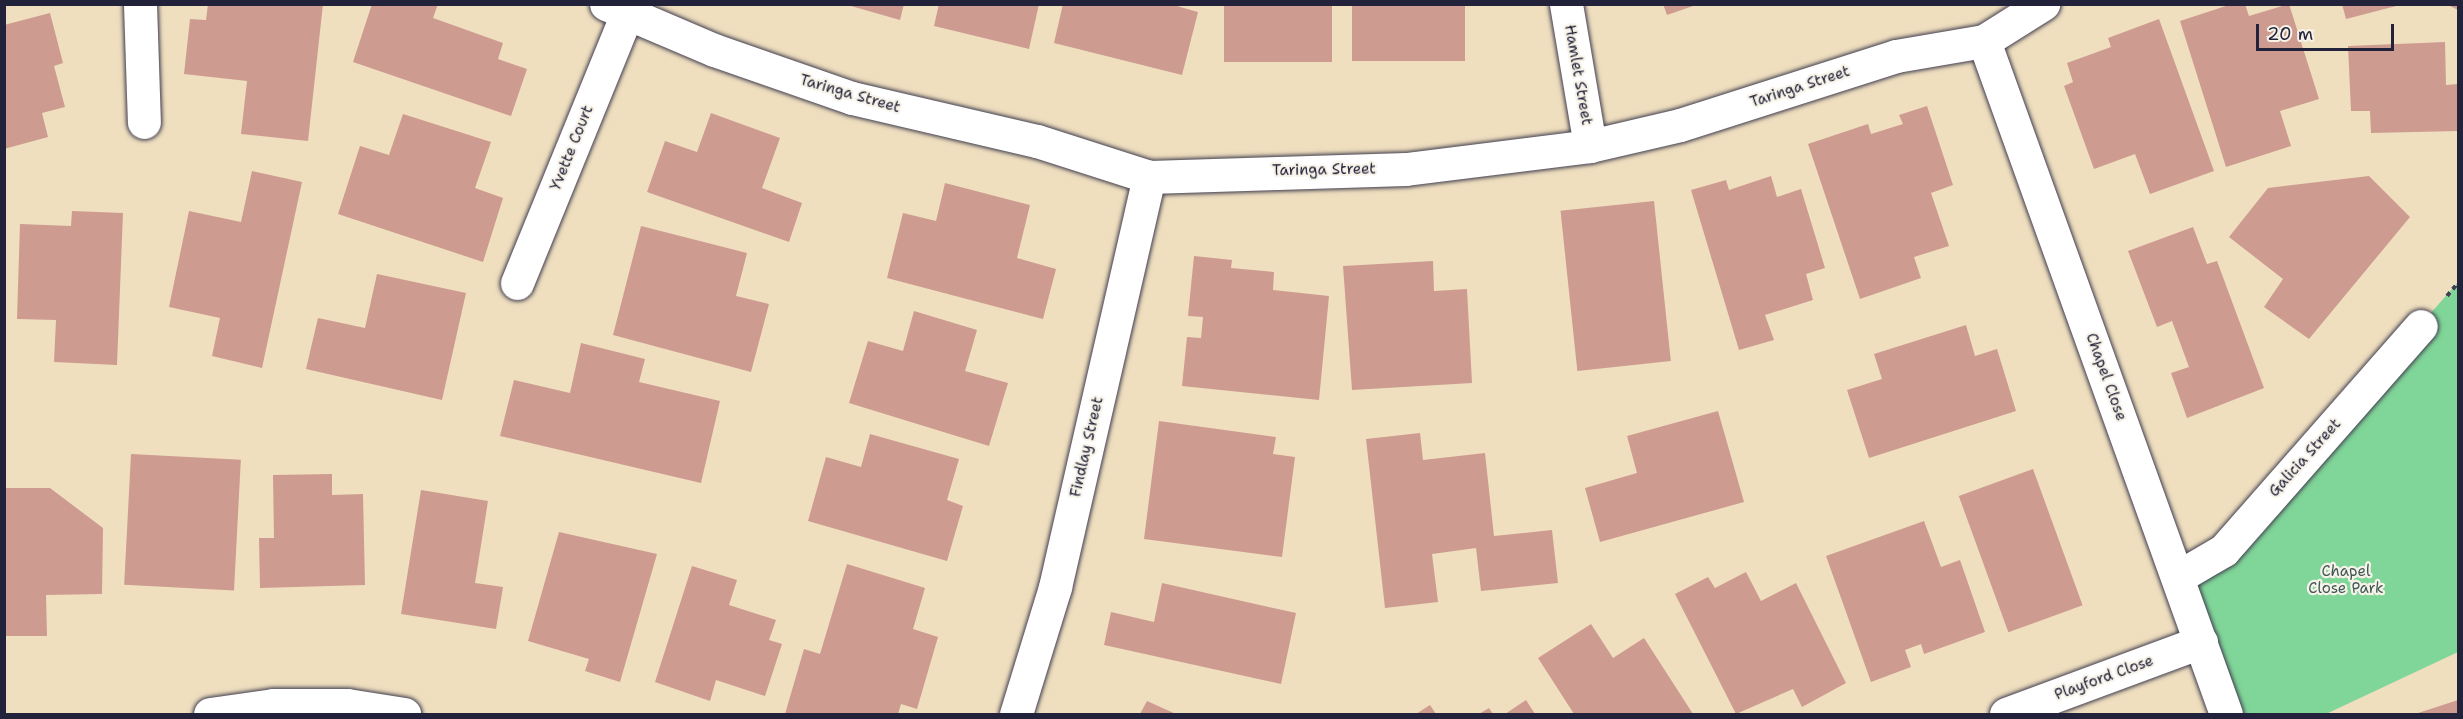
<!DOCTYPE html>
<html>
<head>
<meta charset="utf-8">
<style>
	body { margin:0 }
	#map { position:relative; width:2463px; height:719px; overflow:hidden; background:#efdfbf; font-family:"Shantell Sans",sans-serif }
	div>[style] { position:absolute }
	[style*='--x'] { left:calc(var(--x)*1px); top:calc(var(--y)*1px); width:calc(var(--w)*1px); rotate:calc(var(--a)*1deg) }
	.green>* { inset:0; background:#80d699 }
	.building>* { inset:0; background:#ce9b90; transform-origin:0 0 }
	.path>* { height:4px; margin-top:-2px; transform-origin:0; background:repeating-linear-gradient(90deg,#413e4f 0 4.5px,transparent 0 9px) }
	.roads { filter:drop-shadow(0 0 2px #413e4f) drop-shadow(0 0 2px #413e4f) }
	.street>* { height:33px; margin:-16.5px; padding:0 16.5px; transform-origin:16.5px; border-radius:16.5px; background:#fff }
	span { translate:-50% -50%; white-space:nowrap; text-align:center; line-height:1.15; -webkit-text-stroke:4.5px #f7f3e8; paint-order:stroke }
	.street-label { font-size:15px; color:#22223b }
	.park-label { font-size:15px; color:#3e5857 }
	.frame { position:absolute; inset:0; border:6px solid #22223b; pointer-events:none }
	.scale { position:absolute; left:2256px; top:24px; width:138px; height:27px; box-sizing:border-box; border:3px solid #22223b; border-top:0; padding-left:8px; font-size:18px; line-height:21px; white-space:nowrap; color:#22223b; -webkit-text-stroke:4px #f7f3e8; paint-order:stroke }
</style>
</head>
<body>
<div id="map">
	<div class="green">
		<div style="clip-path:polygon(2458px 282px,2458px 652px,2326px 714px,2225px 714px,2178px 577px,2224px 549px)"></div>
	</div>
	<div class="building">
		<div style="clip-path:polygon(208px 4px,323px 4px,308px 141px,241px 134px,247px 81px,184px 74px,190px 19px,206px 20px)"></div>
		<div style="clip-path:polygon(372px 4px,438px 4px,433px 18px,503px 43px,498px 59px,527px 69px,511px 116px,353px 62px)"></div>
		<div style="clip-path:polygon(844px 4px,904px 4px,900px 20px)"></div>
		<div style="clip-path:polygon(939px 4px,1039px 4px,1029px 49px,934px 26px)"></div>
		<div style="clip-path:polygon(1063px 4px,1170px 4px,1198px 12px,1182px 75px,1054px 43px)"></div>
		<div style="left:1224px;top:4px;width:108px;height:58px"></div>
		<div style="left:1352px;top:4px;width:113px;height:57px"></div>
		<div style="clip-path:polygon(1663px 4px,1696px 4px,1696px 5px,1667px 15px)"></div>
		<div style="clip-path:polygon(2232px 4px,2245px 4px,2249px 16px,2289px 4px,2319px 99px,2280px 111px,2291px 146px,2226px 167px,2180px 21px)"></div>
		<div style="clip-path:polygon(2342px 4px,2400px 4px,2400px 5px,2346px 19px)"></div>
		<div style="clip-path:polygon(2446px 4px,2458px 4px,2458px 10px)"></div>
		<div style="clip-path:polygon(50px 13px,63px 63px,54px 66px,65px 107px,42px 113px,48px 137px,4px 149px,4px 25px)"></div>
		<div style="clip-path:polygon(2159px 19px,2214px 171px,2150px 194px,2135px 154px,2094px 169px,2064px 86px,2073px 82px,2067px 63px,2111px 47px,2108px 38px)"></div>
		<div style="clip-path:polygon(2445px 42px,2446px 85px,2458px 84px,2458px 131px,2371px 133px,2370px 111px,2351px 111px,2348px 46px)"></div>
		<div style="clip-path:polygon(1927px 106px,1953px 185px,1931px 193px,1949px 246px,1914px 257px,1921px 278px,1860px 299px,1808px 144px,1868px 124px,1871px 134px,1903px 124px,1899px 115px)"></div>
		<div style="clip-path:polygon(711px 113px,780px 138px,762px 188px,802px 203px,789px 242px,647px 192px,665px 141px,697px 152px)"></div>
		<div style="clip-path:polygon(403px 114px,491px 142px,475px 188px,503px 198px,483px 262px,338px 214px,360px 146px,389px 155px)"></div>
		<div style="clip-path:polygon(252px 171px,302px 182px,262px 368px,212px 356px,220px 318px,169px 307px,189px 211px,241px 222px)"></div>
		<div style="clip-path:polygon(1771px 176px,1777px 197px,1801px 189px,1825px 268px,1806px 274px,1813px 300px,1765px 315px,1774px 340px,1739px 350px,1691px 190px,1726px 180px,1729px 190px)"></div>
		<div style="clip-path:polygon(2369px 176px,2410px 217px,2309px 339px,2264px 307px,2283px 279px,2229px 237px,2268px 188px)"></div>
		<div style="clip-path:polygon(945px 183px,1030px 205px,1017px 258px,1056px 269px,1043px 319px,887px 278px,903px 213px,936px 221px)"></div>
		<div style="left:1654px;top:201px;width:161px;height:94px;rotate:84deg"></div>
		<div style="clip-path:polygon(72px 211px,123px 213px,117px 365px,54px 362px,56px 320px,17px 319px,20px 224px,71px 226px)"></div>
		<div style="clip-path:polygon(641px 226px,747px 253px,736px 296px,769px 304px,751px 372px,613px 335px)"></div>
		<div style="clip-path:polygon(2193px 227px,2207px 264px,2217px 261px,2264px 388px,2187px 418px,2171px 373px,2189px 367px,2172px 321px,2157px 327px,2128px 251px)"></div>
		<div style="clip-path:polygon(1194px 256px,1232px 260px,1231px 268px,1274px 272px,1273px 290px,1329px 296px,1319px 400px,1182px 386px,1187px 337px,1201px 338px,1203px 317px,1188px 316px)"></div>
		<div style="clip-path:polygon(1433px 261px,1434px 291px,1467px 289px,1472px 383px,1352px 390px,1343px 266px)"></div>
		<div style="clip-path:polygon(377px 274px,466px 293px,442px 400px,306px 369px,318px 318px,365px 328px)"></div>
		<div style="clip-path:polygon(914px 311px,977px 330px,965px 371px,1008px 383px,989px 446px,849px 403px,868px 341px,903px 351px)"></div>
		<div style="clip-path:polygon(1966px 325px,1975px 356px,1997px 349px,2016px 411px,1869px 458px,1847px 390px,1882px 379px,1874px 354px)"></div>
		<div style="clip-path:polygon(581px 343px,645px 359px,639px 382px,720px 401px,701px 483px,500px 436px,514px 380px,570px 393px)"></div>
		<div style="clip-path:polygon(1718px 411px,1744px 502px,1600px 542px,1585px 488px,1637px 473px,1627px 436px)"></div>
		<div style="clip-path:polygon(1159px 421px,1276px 437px,1273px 454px,1295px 457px,1282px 557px,1144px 539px)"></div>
		<div style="clip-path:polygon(1420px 433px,1423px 460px,1485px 453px,1494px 536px,1552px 530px,1558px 583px,1481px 591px,1476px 548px,1432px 554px,1438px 602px,1385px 608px,1366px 439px)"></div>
		<div style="clip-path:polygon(870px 434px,959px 459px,947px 500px,963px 506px,947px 561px,808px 521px,826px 457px,861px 467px)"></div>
		<div style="left:131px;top:454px;width:110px;height:131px;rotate:3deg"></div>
		<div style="left:2033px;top:469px;width:145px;height:79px;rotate:70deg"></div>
		<div style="clip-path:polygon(332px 474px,332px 495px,363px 494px,365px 585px,260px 588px,259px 538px,274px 538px,273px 475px)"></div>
		<div style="clip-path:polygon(4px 488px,50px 488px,103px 528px,102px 594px,46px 595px,47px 636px,4px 636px)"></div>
		<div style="clip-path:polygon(421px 490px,488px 501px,475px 583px,503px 587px,496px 629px,401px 614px)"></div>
		<div style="clip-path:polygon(1924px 521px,1941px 567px,1960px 560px,1985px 632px,1924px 654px,1921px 644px,1905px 650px,1911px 667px,1871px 682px,1826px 556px)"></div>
		<div style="clip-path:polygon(559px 532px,657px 554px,620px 682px,585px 671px,589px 659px,528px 641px)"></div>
		<div style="clip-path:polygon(847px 564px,925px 588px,913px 629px,938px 637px,917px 709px,901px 704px,898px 714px,785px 714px,804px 649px,820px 654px)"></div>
		<div style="clip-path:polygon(692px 566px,737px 580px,729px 605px,776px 620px,769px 640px,782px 644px,765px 696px,716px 680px,710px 701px,655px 682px)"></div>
		<div style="clip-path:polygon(1746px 572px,1761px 601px,1796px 583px,1846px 683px,1802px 707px,1793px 689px,1736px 714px,1675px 594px,1708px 577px,1715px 588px)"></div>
		<div style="clip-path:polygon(1162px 583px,1296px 613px,1281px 684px,1104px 645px,1111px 612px,1154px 622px)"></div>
		<div style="clip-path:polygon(1591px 624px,1613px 658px,1644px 638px,1693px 714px,1574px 714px,1538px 658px)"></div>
		<div style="clip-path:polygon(1526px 700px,1535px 714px,1505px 714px)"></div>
		<div style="clip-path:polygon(2458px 700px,2458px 714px,2415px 714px)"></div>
		<div style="clip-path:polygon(1147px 701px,1176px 714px,1140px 714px)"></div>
		<div style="clip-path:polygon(1430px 705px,1436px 714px,1416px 714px)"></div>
		<div style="clip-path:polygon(1489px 708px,1493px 714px,1479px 714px)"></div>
	</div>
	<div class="path">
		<div style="--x:2447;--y:296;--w:17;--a:-50"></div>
	</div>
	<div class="roads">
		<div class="street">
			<div style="--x:140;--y:4;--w:118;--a:88.1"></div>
			<div style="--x:606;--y:4;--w:117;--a:23.1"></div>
			<div style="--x:714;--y:50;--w:146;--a:19.2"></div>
			<div style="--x:852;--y:98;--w:190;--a:13.1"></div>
			<div style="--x:1037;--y:141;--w:118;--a:17.8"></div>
			<div style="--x:1149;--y:177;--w:257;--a:-1.8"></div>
			<div style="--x:1406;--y:169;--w:185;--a:-7.1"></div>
			<div style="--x:1590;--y:146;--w:92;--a:-13.1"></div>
			<div style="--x:1680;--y:125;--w:227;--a:-17.7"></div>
			<div style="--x:1896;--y:56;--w:89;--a:-9.7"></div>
			<div style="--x:1984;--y:41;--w:70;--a:-32.1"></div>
			<div style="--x:1566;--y:4;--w:144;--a:80.4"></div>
			<div style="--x:1984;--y:41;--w:715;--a:70.22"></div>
			<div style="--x:517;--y:283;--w:292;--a:-67.8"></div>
			<div style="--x:2178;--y:577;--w:53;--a:-30.4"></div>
			<div style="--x:2224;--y:550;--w:298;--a:-48.7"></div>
			<div style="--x:210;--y:714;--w:64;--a:-8.1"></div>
			<div style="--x:273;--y:705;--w:74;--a:0"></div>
			<div style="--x:347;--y:705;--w:58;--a:9"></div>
			<div style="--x:1016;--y:714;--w:133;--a:-72.9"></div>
			<div style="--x:1055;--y:587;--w:421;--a:-77.1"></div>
			<div style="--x:2006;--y:714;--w:208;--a:-20.3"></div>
		</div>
	</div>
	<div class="street-label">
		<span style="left:1578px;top:75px;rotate:80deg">Hamlet Street</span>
		<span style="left:1800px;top:87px;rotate:-18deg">Taringa Street</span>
		<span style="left:850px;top:94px;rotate:16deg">Taringa Street</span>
		<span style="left:572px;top:148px;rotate:-68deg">Yvette Court</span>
		<span style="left:1324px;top:170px;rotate:-1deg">Taringa Street</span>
		<span style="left:2106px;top:377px;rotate:70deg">Chapel Close</span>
		<span style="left:1087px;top:447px;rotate:-77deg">Findlay Street</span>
		<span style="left:2305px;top:458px;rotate:-48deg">Galicia Street</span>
		<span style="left:2104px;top:678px;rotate:-20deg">Playford Close</span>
	</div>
	<div class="park-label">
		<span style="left:2346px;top:580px">Chapel<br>Close Park</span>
	</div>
	<div class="frame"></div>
	<div class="scale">20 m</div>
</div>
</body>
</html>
